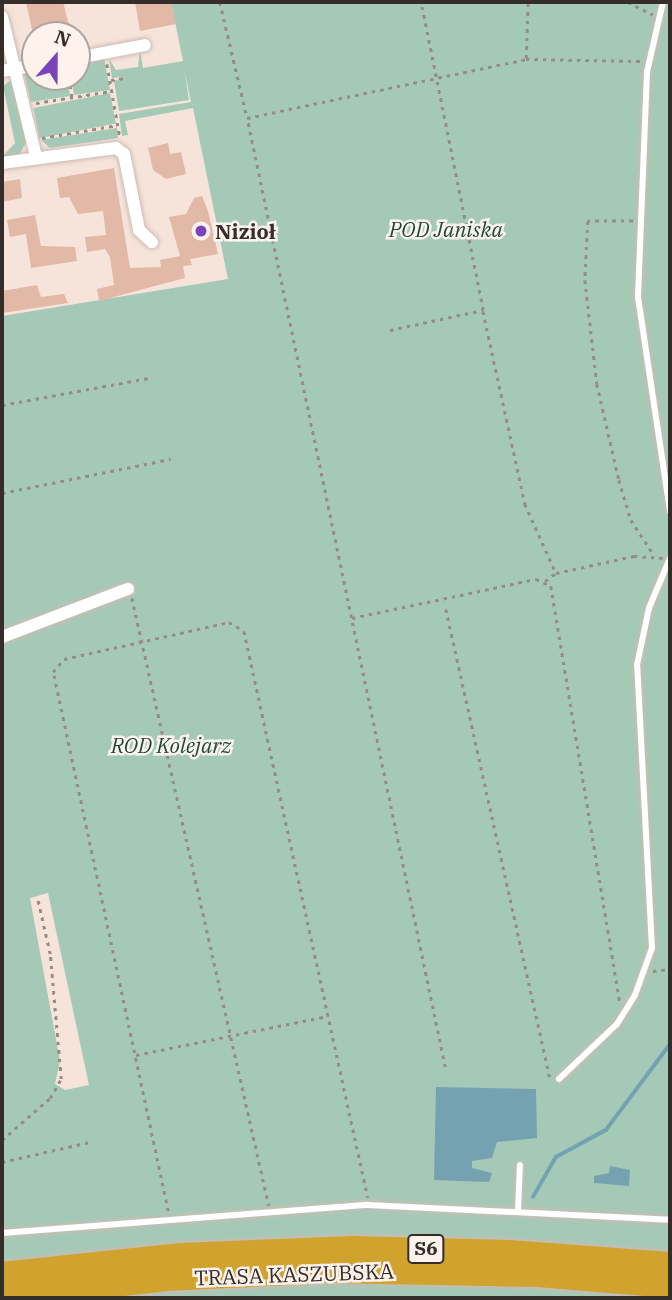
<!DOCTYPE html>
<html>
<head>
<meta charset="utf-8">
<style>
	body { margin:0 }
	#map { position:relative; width:672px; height:1300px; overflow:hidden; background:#f6e4db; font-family:"IBM Plex Serif",serif }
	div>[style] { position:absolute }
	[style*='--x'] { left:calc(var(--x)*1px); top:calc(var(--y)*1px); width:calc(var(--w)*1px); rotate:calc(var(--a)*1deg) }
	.green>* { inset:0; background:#a4cab7; transform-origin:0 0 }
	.water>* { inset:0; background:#75a2b1 }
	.stream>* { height:3.5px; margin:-1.75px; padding:0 1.75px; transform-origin:1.75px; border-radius:1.75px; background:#75a2b1 }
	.building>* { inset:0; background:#e1b9a6 }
	.path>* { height:2.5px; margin-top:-1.25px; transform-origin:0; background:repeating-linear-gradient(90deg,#988b85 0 3.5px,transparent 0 8.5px) }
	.roads { filter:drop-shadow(0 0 2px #cdbbb3) drop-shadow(0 0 2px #cdbbb3) }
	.lane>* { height:6px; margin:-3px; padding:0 3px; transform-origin:3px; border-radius:3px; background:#fff }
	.street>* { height:12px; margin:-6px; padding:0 6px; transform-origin:6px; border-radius:6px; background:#fff }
	.highway>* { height:24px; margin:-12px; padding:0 12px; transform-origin:12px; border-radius:12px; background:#d0a32f }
	.dots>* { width:19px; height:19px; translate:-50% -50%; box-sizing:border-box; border:4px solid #fef2ed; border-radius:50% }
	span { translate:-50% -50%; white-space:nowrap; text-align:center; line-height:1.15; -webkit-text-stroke:5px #fef2ed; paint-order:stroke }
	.shield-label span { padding:2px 5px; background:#fef2ed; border:2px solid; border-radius:5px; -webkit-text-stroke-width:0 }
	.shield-label { font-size:19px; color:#342d2a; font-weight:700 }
	.park-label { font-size:21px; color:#184c37; font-style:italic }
	.poi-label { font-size:21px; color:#342d2a; font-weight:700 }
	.left { translate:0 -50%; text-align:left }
	.street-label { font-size:21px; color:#342d2a }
	.frame { position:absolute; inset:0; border:4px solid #342d2a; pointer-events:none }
	.north { position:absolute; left:21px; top:21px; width:70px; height:70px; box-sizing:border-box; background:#fef2ed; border:2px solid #ada39f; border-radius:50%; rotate:21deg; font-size:19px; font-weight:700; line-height:28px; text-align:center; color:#342d2a }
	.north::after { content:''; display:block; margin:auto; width:24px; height:32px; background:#7943ba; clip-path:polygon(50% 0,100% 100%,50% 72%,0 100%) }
</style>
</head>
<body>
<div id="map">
	<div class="green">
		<div style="clip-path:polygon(evenodd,171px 2px,670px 2px,670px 1298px,2px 1298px,2px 643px,135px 593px,131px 583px,2px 632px,2px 316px,228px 279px,193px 108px,125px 121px,128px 135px,122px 136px,119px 114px,191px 102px,184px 69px,189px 100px,119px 111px,114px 81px,125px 77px,112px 78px,109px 59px,116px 70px,138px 67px,140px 50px,143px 68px,183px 61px,171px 2px,48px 893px,89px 1085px,65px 1090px,55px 1084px,60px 1061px,30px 898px,48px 893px)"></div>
		<div style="clip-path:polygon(104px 58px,110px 90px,74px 95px,71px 77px,77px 77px,77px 62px)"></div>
		<div style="clip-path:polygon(33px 70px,35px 77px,67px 77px,70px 96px,31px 102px,24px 73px)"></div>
		<div style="clip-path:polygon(11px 80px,26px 142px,20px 154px,2px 157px,15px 143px,3px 86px)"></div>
		<div style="left:110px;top:93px;width:31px;height:78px;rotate:79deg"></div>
		<div style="clip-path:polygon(117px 128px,118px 138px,50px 148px,41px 140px)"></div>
	</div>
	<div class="water">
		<div style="clip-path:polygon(436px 1087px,536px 1089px,537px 1138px,497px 1142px,492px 1158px,472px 1161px,472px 1168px,492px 1173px,489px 1182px,434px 1180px)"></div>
		<div style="clip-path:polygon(610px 1166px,630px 1170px,629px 1186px,594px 1183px,594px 1176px,609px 1173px)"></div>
	</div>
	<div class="stream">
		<div style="--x:533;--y:1197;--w:46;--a:-60.1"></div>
		<div style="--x:556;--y:1157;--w:57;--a:-28.4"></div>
		<div style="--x:606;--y:1130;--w:107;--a:-53.3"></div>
	</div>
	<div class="building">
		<div style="clip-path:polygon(26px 2px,63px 2px,70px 29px,61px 35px,33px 35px)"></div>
		<div style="clip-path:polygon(135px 2px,171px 2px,176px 24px,140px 31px)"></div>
		<div style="clip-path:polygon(168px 143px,170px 154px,181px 152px,186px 174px,166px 179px,153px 170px,148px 148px)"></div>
		<div style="clip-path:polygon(114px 168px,130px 268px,161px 267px,160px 260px,180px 256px,169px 217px,186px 214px,194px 198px,202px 196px,208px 211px,218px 254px,190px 259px,192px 265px,183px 266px,185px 278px,99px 301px,97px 289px,114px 285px,110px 257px,105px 249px,87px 252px,85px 237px,106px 235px,103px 211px,78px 214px,69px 197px,60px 198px,57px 178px)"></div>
		<div style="clip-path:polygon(20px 179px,22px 198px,2px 202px,2px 182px)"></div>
		<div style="clip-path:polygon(35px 215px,41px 246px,75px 247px,77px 261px,31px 268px,26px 234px,10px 237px,7px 220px)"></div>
		<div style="clip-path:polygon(37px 285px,41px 297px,64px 294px,68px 303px,2px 313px,2px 291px)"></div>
	</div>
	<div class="path">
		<div style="--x:220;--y:2;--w:118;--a:76.8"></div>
		<div style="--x:628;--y:2;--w:28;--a:27"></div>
		<div style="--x:526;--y:58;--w:56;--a:-88"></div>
		<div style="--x:107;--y:64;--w:74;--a:79.9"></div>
		<div style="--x:69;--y:77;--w:20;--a:81"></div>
		<div style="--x:111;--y:80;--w:14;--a:-8"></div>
		<div style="--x:36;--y:103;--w:77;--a:-9"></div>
		<div style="--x:42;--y:138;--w:77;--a:-9.7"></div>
		<div style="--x:633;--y:221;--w:45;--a:180"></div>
		<div style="--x:588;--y:221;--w:59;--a:92.9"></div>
		<div style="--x:585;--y:280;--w:105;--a:83.4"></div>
		<div style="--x:597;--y:384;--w:98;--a:77.1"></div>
		<div style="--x:619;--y:480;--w:42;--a:73.3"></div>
		<div style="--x:631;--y:520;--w:42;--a:56.7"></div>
		<div style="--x:483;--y:311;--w:198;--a:77.7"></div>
		<div style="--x:525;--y:504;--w:76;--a:65.8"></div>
		<div style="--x:390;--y:330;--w:95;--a:-12.1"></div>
		<div style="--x:483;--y:310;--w:314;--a:-101.4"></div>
		<div style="--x:2;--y:405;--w:149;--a:-10.4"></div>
		<div style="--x:2;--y:493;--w:172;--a:-11.4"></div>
		<div style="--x:545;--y:581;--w:14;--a:-36"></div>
		<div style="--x:556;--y:573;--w:80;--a:-12.3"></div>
		<div style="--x:634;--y:556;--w:29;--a:4"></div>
		<div style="--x:132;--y:598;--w:623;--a:77.3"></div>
		<div style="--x:446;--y:609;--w:481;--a:77.5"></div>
		<div style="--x:352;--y:618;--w:188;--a:-12"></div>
		<div style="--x:536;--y:579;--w:17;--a:25"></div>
		<div style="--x:551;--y:586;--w:421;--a:80.6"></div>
		<div style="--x:653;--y:971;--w:17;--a:-7"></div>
		<div style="--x:136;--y:1055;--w:196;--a:-11.5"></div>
		<div style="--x:445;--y:1067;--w:969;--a:-101.79"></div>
		<div style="--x:247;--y:118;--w:285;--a:-11.9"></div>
		<div style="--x:526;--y:59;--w:116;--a:1"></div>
		<div style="--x:2;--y:1140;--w:64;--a:-41.2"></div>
		<div style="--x:50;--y:1098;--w:22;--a:-60"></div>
		<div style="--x:61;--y:1079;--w:125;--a:-95"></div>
		<div style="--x:50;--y:954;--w:58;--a:-102.8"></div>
		<div style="--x:2;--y:1162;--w:90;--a:-12.8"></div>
		<div style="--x:168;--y:1211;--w:551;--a:-102.04"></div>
		<div style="--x:53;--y:672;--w:17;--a:-50"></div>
		<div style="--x:64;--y:659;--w:169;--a:-12.6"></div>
		<div style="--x:229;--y:622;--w:17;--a:31"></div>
		<div style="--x:244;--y:631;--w:580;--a:77.66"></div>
	</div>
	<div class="roads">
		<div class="lane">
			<div style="--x:663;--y:2;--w:72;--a:102.9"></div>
			<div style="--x:647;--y:72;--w:225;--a:92.3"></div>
			<div style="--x:638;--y:297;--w:217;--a:81.5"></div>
			<div style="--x:559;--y:1079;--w:80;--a:-43.5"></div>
			<div style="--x:617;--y:1024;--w:34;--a:-58"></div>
			<div style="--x:635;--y:995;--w:50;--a:-70.1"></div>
			<div style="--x:652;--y:948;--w:283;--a:-93"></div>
			<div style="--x:637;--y:665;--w:58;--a:-78.1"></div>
			<div style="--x:649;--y:608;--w:54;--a:-67.2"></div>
			<div style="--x:518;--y:1210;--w:45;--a:-87.5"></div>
			<div style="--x:2;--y:1233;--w:367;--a:-4.4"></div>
			<div style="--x:368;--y:1205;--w:302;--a:2.8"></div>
		</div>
		<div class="street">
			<div style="--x:2;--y:17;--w:144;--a:76.3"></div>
			<div style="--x:77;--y:58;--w:69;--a:-10.8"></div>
			<div style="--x:2;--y:71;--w:34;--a:-10"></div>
			<div style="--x:2;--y:163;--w:115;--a:-7.5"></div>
			<div style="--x:116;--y:148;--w:10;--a:37"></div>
			<div style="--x:124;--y:154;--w:77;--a:78.8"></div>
			<div style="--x:139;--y:230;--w:18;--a:43"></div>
			<div style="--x:2;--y:637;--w:135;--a:-20.9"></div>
		</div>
		<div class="highway">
			<div style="--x:2;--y:1274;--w:180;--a:-6.1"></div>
			<div style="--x:181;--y:1255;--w:172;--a:-2.3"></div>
			<div style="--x:353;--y:1248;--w:156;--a:1.5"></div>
			<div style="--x:509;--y:1252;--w:161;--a:4.3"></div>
			<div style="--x:2;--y:1298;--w:165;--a:-6.6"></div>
			<div style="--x:166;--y:1279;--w:165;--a:-2.8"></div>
			<div style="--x:331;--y:1271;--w:207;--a:1.1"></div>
			<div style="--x:538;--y:1275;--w:132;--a:4.8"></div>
		</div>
	</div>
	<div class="dots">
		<div style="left:201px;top:231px;background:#7943ba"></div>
	</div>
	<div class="shield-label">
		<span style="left:426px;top:1249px">S6</span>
	</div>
	<div class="park-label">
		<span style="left:446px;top:229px">POD Janiska</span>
		<span style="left:171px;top:745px">ROD Kolejarz</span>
	</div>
	<div class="poi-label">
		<span class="left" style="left:215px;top:231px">Nizioł</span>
	</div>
	<div class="street-label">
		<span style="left:294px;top:1274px;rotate:-2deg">TRASA KASZUBSKA</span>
	</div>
	<div class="frame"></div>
	<div class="north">N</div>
</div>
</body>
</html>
